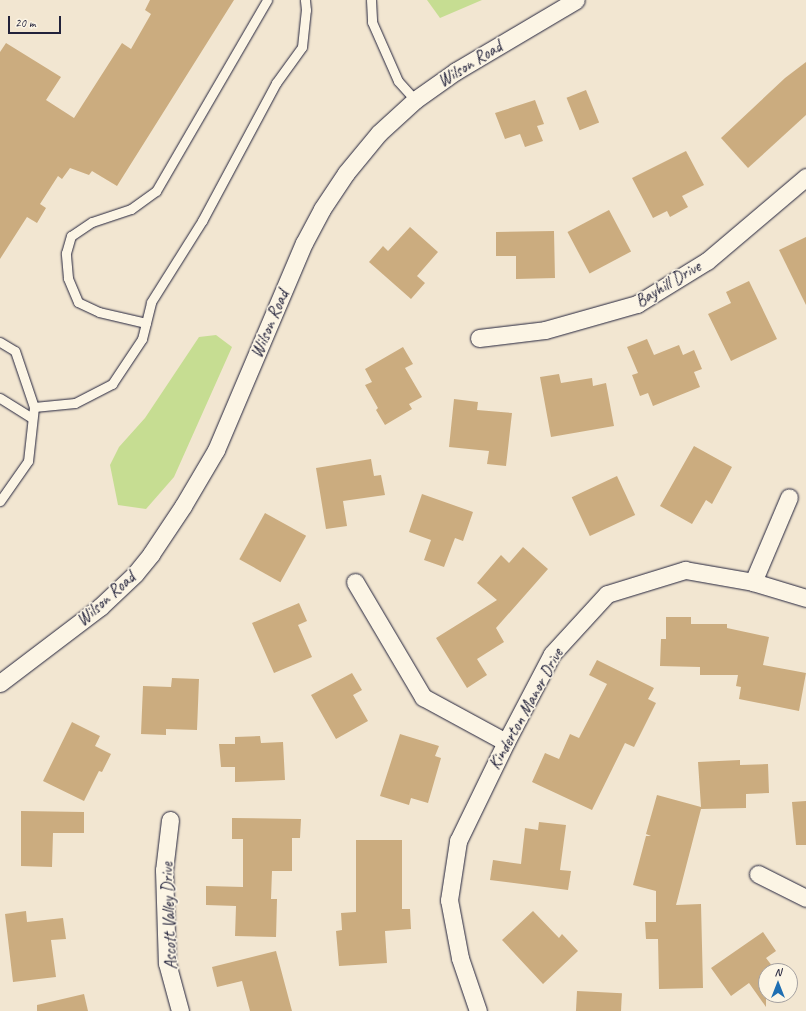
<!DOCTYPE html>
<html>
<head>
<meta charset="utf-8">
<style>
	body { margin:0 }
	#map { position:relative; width:806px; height:1011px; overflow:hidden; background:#f2e6d1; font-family:Caveat,sans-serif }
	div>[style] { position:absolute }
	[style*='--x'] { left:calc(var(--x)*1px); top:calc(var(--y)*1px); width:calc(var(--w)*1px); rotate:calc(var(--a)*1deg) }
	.green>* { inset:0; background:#c6dd92 }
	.building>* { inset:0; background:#cbac7f; transform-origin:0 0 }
	.roads { filter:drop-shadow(0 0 1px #22223b) drop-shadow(0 0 1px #22223b) }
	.service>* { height:9px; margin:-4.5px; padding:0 4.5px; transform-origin:4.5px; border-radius:4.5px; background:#fcf5e5 }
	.minor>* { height:17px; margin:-8.5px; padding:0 8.5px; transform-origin:8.5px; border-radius:8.5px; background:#fcf5e5 }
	span { translate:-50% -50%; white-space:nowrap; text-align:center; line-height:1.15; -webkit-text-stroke:3.5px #fcf5e5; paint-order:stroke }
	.street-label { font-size:17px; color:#22223b }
	.north { position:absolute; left:758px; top:963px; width:40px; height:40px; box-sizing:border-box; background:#fcf5e5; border:1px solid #a5a1a1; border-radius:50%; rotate:0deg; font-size:11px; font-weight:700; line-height:16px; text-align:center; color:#22223b }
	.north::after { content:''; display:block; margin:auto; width:14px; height:18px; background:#1f6fb2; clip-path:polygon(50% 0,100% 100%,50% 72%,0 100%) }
	.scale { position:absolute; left:8px; top:16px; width:53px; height:18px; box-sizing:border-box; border:2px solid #22223b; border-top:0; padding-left:5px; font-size:12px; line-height:14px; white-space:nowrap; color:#22223b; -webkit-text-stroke:3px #fcf5e5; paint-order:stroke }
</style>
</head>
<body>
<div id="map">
	<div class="green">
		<div style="clip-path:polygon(427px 0,482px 0,440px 18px)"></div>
		<div style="clip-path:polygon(216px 335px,232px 347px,174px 477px,146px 509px,118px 505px,110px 465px,119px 447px,145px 418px,199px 337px)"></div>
	</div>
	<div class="building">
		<div style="clip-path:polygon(150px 0,234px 0,117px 186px,92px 171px,89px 175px,70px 168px,62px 179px,58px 176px,40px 204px,46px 208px,37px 223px,27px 217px,0 259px,0 52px,6px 43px,61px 77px,46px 100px,74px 118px,122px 43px,131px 49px,151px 14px,145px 10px)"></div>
		<div style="clip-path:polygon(806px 62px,806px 115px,748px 168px,721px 138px,785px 78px)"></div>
		<div style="left:586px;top:90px;width:35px;height:21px;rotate:68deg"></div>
		<div style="clip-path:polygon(535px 100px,544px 124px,537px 126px,543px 141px,525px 147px,520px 134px,505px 139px,495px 113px)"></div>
		<div style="clip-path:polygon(686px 151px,704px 185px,682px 196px,688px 207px,670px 217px,667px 211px,653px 218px,632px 178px)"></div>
		<div style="left:609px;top:210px;width:47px;height:47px;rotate:62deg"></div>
		<div style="clip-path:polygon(410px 227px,438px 252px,417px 276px,425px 283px,411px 299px,369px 262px,383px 246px,388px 251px)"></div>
		<div style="clip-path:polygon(554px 231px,555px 278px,516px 279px,516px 256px,496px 256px,496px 232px)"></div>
		<div style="clip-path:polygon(806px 237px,806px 305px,779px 250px)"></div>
		<div style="clip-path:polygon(749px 281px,777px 339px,731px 361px,708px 314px,731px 303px,726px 292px)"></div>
		<div style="clip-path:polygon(647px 339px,654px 355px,679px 345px,683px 355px,694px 350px,702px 369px,694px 372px,700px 387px,653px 406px,648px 393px,640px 396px,632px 375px,638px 373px,627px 347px)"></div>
		<div style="clip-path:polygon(403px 347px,413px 364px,405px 368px,422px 397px,409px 404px,412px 409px,385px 425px,376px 410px,378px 408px,365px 385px,372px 382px,365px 369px)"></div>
		<div style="clip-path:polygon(559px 374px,561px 383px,592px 378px,593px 386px,606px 383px,614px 426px,551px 437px,540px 377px)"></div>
		<div style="clip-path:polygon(454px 399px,478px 402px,477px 410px,512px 413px,506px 466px,487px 464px,489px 451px,449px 447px)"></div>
		<div style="clip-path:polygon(694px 446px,732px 467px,712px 504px,706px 500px,692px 524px,660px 506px)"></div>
		<div style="clip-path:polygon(371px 459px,374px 476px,381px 475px,385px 495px,343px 501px,347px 526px,326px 529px,316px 468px)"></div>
		<div style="left:617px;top:476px;width:43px;height:50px;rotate:65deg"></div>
		<div style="clip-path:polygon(422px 494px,473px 512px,463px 541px,455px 538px,444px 567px,424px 560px,431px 540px,409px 532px)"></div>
		<div style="left:265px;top:513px;width:47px;height:53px;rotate:29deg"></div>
		<div style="clip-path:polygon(523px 547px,548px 569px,496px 628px,504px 642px,477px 659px,487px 675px,467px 688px,436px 638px,497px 600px,477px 583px,501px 555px,509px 563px)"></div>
		<div style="clip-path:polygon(299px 603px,307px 621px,298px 625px,312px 657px,274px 673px,252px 623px)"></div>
		<div style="clip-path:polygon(666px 617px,691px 617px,691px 624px,727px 624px,727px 628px,769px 637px,763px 665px,806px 673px,799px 711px,739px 699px,741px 687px,736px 686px,738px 675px,700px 675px,700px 667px,660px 666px,661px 639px,666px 639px)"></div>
		<div style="clip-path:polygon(597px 660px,654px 688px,648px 699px,656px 703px,634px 747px,625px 743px,592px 810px,532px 782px,545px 753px,559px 759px,570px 734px,579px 738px,607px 684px,589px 675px)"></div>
		<div style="clip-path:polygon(352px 673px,362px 690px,353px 695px,368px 721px,336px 739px,311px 695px)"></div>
		<div style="clip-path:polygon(172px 678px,199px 679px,197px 730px,166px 729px,166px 735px,141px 734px,143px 686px,171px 687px)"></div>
		<div style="clip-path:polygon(72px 722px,100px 736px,95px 746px,111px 754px,102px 772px,99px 771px,84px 801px,43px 781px)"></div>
		<div style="clip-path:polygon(400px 734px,439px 746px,435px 756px,441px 758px,428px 803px,411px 798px,409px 805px,380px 796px)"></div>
		<div style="clip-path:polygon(260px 736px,261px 743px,283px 742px,285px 780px,235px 782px,235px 767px,221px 767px,219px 744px,235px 744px,235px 737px)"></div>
		<div style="clip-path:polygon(740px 760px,740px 765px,768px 764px,769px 793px,746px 794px,746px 808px,701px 809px,676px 905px,701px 904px,703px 988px,659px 989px,658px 939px,646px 939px,645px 922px,656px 922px,656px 891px,633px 885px,646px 836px,651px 836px,646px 834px,657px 795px,701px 807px,698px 762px)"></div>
		<div style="clip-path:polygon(806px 801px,806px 845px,796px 845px,792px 802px)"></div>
		<div style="clip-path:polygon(21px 811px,84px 812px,84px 833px,53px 833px,52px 867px,21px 866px)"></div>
		<div style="clip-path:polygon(232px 818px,301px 819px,300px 838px,292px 838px,292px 871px,272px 871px,271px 899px,277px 899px,276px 937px,235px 936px,236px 906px,206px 905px,206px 886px,243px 887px,243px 839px,232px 839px)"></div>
		<div style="clip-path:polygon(539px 822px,566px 825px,560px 870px,571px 871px,568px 890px,490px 880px,493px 860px,521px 864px,525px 828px,538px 830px)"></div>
		<div style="clip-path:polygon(356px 840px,402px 840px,402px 909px,410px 909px,411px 929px,385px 931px,387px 963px,339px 966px,336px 931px,342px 930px,341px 913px,356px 912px)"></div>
		<div style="clip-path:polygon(26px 911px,27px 922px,63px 918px,66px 939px,51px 940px,56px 977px,13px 982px,5px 914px)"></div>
		<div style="clip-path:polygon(533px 911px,559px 938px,562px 934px,578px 951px,543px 984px,502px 940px)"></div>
		<div style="clip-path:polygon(763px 932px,776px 951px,766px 958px,776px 971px,766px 971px,766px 1007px,749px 983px,731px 996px,711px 968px)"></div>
		<div style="clip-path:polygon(276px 951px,292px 1011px,250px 1011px,242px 981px,217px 987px,212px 967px)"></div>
		<div style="left:577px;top:991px;width:45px;height:20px;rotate:3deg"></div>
		<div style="clip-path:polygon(84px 994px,88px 1011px,37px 1011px,37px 1005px)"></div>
	</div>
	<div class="roads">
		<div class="service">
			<div style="--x:371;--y:0;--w:22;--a:87"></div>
			<div style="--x:372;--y:22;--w:64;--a:66.2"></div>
			<div style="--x:398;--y:81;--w:25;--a:48"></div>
			<div style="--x:146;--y:323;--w:48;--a:-166.8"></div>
			<div style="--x:99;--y:312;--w:23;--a:-155"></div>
			<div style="--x:78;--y:302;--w:26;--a:-113"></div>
			<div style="--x:68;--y:278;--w:25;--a:-95"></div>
			<div style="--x:66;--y:253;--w:18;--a:-74"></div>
			<div style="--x:71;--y:236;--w:25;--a:-34"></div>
			<div style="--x:92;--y:222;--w:41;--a:-18.4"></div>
			<div style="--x:131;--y:209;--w:31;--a:-36"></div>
			<div style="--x:156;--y:191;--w:221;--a:-59.8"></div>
			<div style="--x:0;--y:342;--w:17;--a:31"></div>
			<div style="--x:15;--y:351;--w:59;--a:71.3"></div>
			<div style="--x:34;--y:407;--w:54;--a:96.3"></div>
			<div style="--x:28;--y:461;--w:49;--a:125"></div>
			<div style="--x:0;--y:398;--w:38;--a:32"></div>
			<div style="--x:34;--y:407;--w:41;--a:-5.6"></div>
			<div style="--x:75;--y:403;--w:42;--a:-27.2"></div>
			<div style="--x:112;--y:384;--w:54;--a:-56.3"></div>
			<div style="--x:142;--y:339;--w:38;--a:-76"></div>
			<div style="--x:151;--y:302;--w:96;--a:-57.8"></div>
			<div style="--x:202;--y:221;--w:157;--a:-61.8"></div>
			<div style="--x:276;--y:83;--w:44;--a:-54.2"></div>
			<div style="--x:302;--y:47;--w:37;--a:-84"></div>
			<div style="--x:306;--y:10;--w:10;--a:-96"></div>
		</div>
		<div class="minor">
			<div style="--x:479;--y:338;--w:66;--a:-6.9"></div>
			<div style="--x:545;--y:330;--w:96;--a:-15.8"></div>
			<div style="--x:637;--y:304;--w:82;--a:-31.6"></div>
			<div style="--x:707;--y:261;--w:130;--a:-40.3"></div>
			<div style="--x:355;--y:582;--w:134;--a:59.4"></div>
			<div style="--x:423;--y:697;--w:94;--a:28.5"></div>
			<div style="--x:753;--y:582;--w:92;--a:-67"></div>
			<div style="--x:0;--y:683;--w:126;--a:-37.2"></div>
			<div style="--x:100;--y:607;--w:48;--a:-43.3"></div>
			<div style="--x:135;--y:574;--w:26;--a:-51"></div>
			<div style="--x:151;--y:554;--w:58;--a:-56.3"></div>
			<div style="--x:183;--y:506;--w:65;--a:-59.5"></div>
			<div style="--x:216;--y:450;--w:225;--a:-67"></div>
			<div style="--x:304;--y:243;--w:38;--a:-62"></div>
			<div style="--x:322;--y:209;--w:43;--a:-56.3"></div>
			<div style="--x:346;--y:173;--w:52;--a:-50.5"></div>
			<div style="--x:379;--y:133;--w:49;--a:-42.5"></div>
			<div style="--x:415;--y:100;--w:50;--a:-35.3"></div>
			<div style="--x:456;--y:71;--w:139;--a:-30.6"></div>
			<div style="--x:170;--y:820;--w:50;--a:96.8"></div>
			<div style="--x:164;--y:870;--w:93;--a:88.2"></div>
			<div style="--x:167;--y:963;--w:50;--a:74.8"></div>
			<div style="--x:758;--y:874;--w:54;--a:26.6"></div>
			<div style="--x:478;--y:1011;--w:56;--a:-108.8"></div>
			<div style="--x:460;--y:958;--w:59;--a:-100.7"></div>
			<div style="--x:449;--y:900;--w:60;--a:-81.3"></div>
			<div style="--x:458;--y:841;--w:110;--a:-64.1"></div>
			<div style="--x:506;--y:742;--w:99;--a:-62.4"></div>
			<div style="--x:552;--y:654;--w:81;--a:-47.5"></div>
			<div style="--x:607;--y:594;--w:82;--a:-17.1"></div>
			<div style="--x:685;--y:570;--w:69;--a:10"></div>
			<div style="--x:753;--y:582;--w:55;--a:16.8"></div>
		</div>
	</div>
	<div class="street-label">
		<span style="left:470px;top:64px;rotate:-32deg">Wilson Road</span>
		<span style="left:668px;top:284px;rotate:-31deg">Bayhill Drive</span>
		<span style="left:270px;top:324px;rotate:-67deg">Wilson Road</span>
		<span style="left:106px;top:599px;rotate:-42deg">Wilson Road</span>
		<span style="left:526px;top:709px;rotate:-61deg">Kinderton Manor Drive</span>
		<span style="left:169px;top:916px;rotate:-92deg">Ascott Valley Drive</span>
	</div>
	<div class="north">N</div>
	<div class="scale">20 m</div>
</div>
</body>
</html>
